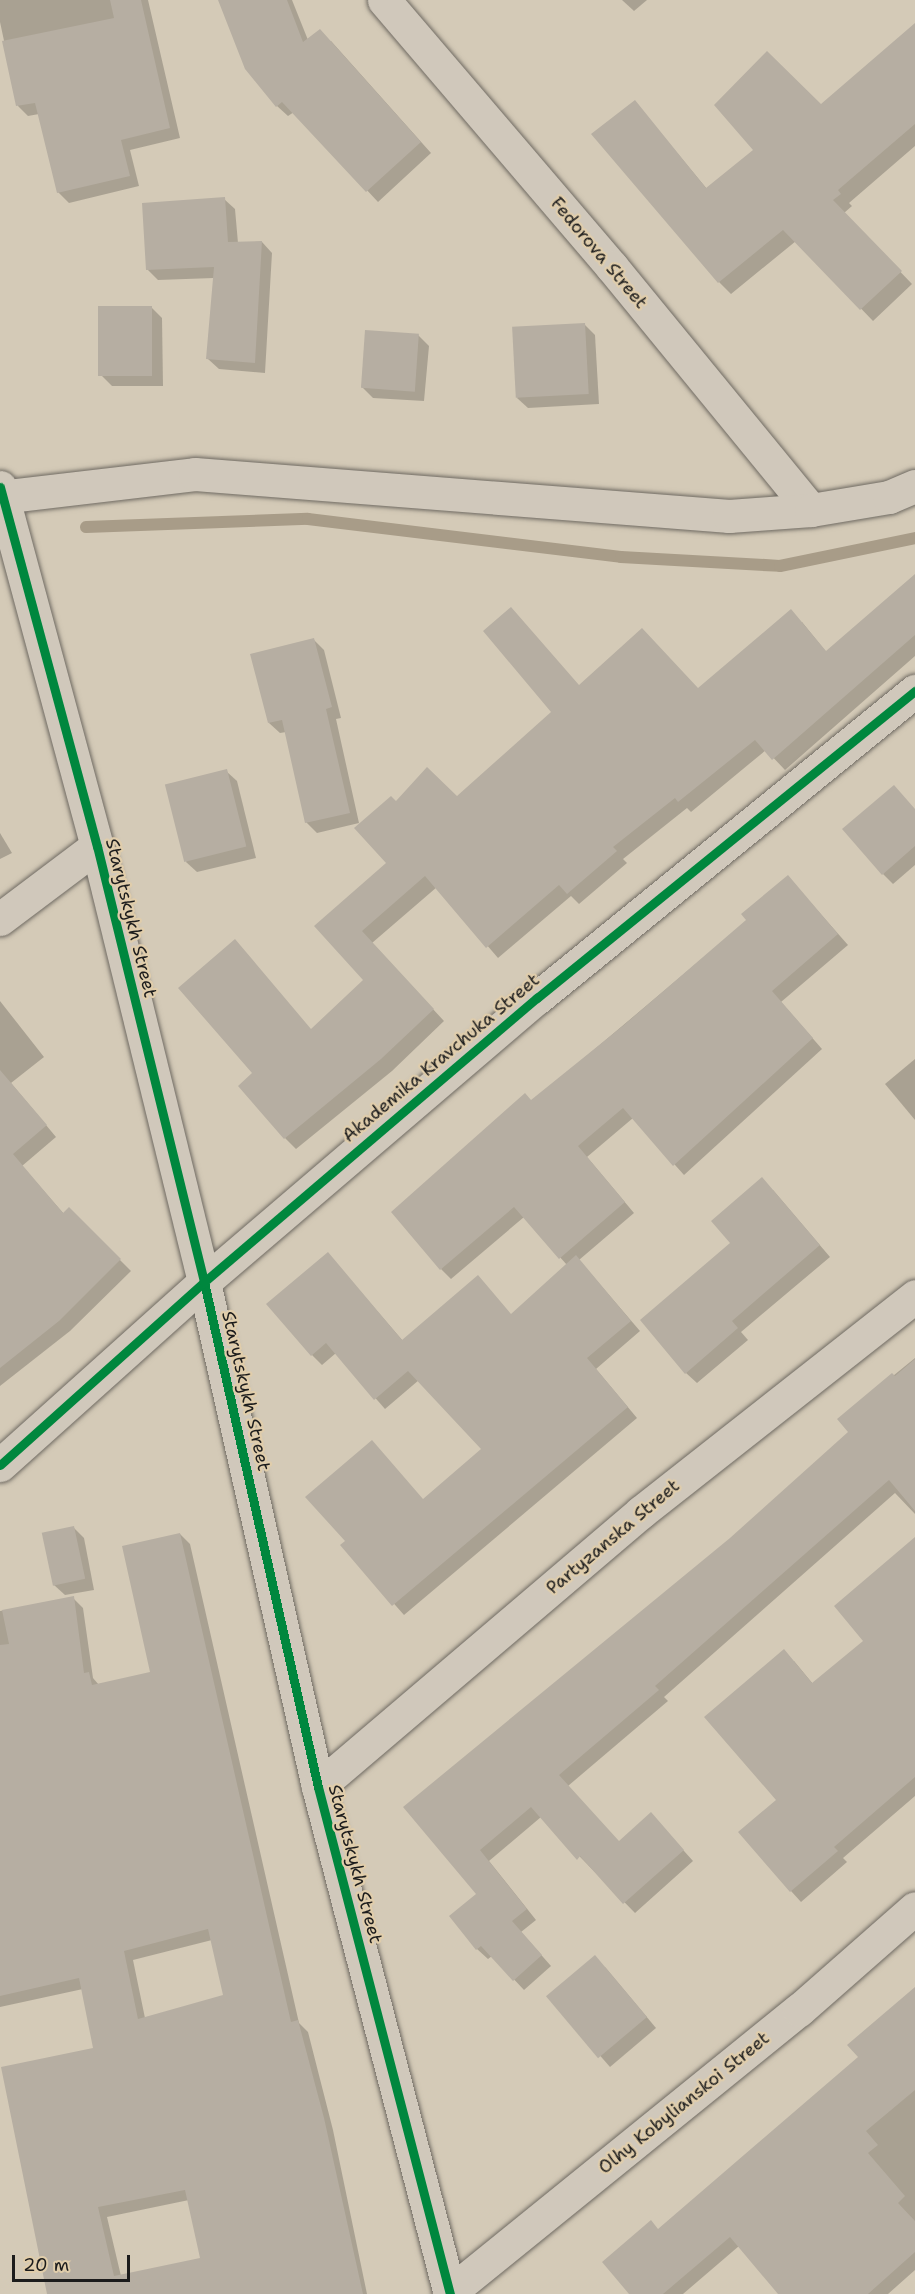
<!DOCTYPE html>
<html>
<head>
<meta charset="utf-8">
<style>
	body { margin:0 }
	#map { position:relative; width:915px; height:2294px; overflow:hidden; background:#d4cab7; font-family:"Shantell Sans",sans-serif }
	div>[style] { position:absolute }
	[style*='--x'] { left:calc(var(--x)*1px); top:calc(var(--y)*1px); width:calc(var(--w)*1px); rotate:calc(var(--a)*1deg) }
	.shadow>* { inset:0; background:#0003 }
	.stream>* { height:12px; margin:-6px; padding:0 6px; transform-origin:6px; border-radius:6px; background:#a89c88 }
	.building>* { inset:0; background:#b6aea2; transform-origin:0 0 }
	.roads { filter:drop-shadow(0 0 2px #6f6a62) drop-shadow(0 0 2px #6f6a62) }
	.street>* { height:33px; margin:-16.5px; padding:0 16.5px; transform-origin:16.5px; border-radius:16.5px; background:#d0c8bb }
	.cycleway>* { height:9px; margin:-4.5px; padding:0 4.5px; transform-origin:4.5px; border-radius:4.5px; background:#00873e }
	span { translate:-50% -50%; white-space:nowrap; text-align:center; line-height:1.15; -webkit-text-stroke:4.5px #e0cdab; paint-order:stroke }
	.street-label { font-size:18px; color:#1c1c1c }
	.scale { position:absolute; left:12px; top:2255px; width:118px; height:27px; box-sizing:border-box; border:3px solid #1c1c1c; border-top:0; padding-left:8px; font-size:18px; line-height:21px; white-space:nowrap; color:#1c1c1c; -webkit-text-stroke:4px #e0cdab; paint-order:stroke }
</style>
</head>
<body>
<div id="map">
	<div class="shadow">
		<div style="clip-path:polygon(0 0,148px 0,180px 138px,130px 150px,139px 186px,69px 203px,58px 192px,39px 114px,28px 116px,18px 106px,0 22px)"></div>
		<div style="clip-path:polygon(219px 0,292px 0,308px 40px,331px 41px,431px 153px,378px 202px,294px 112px,288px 116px,277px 106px)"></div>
		<div style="clip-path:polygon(622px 0,647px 0,634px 11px)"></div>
		<div style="clip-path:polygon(915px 45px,915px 146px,849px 203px,852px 206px,844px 213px,912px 284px,873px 321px,796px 241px,731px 294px,719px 282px,635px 102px,707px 189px,755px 150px)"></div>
		<div style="clip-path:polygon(224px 199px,235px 209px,238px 243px,262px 242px,272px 253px,265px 373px,219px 369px,208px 359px,214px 278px,158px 280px,147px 269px)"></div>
		<div style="clip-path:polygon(151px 307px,162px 318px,163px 386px,112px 386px,101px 375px)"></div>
		<div style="clip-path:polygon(584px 324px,595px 335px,599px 404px,528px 408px,517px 398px)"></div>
		<div style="clip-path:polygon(418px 335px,429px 346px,424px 401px,373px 398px,362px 387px)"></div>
		<div style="clip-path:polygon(915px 581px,915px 656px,785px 770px,766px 750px,691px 812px,687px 808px,623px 859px,627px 863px,579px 904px,571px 896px,498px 958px,437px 887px,372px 943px,444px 1021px,392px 1071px,296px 1149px,285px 1138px,312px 1030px,365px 980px,316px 926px,388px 863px,396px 802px,457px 798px,580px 687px,698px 690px,802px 622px,827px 653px)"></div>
		<div style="clip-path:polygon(313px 639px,324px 650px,341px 718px,336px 719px,359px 823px,317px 833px,306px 822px,286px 732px,280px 733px,269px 723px)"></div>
		<div style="clip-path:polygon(226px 771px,237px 781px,256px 858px,197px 872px,186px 862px)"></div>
		<div style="clip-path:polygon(915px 810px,915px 865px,893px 884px,883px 874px)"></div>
		<div style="clip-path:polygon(0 833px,12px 853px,0 859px)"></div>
		<div style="clip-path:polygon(788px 877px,848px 945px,781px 1002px,822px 1049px,684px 1175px,633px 1118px,587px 1157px,634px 1213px,579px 1260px,640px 1331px,596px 1369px,637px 1418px,404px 1615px,342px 1545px,423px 1500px,483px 1449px,419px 1380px,385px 1409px,336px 1353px,322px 1365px,312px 1355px,328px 1254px,403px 1341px,512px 1315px,567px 1265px,524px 1217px,451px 1279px,441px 1269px,532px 1102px,748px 920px)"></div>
		<div style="clip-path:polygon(0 1001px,44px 1057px,11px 1083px,56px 1137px,22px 1166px,64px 1214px,69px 1209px,131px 1271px,70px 1331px,0 1386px)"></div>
		<div style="clip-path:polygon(915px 1059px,915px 1120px,885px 1084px)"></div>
		<div style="clip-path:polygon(773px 1190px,830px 1257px,741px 1332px,748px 1340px,697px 1383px,686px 1373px,732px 1243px)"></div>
		<div style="clip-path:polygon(915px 1358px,915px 1514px,895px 1493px,664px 1697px,668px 1701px,568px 1786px,619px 1843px,651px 1814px,693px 1861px,635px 1913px,541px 1817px,489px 1861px,536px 1920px,521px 1932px,551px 1966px,524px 1990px,492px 1956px,488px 1959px,477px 1949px,451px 1917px,479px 1894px,405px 1808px,731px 1540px,850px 1432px,839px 1420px)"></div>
		<div style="clip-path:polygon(74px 1528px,84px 1538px,94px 1590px,65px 1595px,54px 1585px)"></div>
		<div style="clip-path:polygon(evenodd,180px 1534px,190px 1544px,299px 2023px,308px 2032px,333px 2130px,367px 2294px,51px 2294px,95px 2049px,83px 1989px,0 2007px,0 1611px,73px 1598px,83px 1608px,93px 1678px,99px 1685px,152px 1673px,180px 1534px,212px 1940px,225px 1996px,145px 2018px,133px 1960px,212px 1940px,180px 1534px,189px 2200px,202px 2259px,121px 2276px,107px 2217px,189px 2200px)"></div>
		<div style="clip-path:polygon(915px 1539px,915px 1796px,843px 1858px,847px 1862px,801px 1902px,791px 1891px,778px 1800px,794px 1661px,813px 1684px,865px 1641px)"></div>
		<div style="clip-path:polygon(605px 1967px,656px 2028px,610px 2067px,548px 1996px)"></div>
		<div style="clip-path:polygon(915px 2000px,915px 2270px,888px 2294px,780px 2294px,739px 2246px,683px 2294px,631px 2294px,659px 2230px,860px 2057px)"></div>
	</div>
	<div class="stream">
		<div style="--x:86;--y:527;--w:222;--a:-2.1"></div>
		<div style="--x:308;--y:519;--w:315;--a:6.9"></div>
		<div style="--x:621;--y:557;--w:159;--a:3.2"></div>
		<div style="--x:780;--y:566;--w:138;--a:-11.7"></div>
	</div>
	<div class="building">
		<div style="clip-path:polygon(110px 0,141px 0,170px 128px,121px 140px,130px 176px,57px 193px,35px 103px,16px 106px,2px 41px,114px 18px)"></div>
		<div style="clip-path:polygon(218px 0,287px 0,303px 42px,320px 29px,421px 142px,366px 192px,282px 102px,276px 107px,245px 69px)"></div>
		<div style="clip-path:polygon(915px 23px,915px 124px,838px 190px,841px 194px,833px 200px,902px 271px,860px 310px,783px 230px,718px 283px,591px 134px,635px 100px,706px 188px,753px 150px,714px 105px,767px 51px,821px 104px)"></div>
		<div style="clip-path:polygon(225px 197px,228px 242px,262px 241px,255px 363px,206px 359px,214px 267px,146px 270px,142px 203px)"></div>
		<div style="left:98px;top:306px;width:54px;height:70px"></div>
		<div style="left:585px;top:323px;width:71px;height:73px;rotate:87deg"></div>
		<div style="left:365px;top:330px;width:54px;height:58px;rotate:4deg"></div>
		<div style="clip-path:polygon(915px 574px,915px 635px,772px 760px,755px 740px,678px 802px,675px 798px,613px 847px,617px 851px,567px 894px,559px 885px,486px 948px,425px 876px,362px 931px,434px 1009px,381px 1059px,284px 1139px,238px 1086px,252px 1073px,178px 988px,235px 939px,311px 1029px,363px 980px,314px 926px,386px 863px,354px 828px,391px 796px,396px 801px,427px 767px,457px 796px,551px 712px,483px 631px,511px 607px,579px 685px,642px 628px,698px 688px,791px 609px,826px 651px)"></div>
		<div style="clip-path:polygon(314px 638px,332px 707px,326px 709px,350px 813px,305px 823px,282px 720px,268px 723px,250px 654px)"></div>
		<div style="left:227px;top:769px;width:80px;height:64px;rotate:76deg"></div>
		<div style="clip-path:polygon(894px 785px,915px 809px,915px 846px,882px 875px,842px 829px)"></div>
		<div style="clip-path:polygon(788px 875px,838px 934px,772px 991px,813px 1038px,673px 1166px,623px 1108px,578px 1146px,625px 1202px,559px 1259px,514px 1207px,440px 1270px,391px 1212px,525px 1093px,531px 1100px,624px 1025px,746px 920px,741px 914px)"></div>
		<div style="clip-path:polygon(0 1070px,47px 1125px,13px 1154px,63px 1213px,69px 1207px,121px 1259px,59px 1321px,0 1368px)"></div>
		<div style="clip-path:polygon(762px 1177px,820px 1245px,732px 1321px,738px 1328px,685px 1374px,640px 1320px,730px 1243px,711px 1221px)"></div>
		<div style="clip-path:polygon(328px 1252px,402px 1340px,478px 1275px,511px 1314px,576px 1255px,631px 1321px,587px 1358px,628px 1407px,392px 1606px,340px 1545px,345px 1541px,305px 1497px,372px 1440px,423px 1499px,481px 1449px,408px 1371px,374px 1400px,326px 1343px,311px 1356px,266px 1304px)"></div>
		<div style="clip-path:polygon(915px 1359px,915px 1511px,889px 1480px,655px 1686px,659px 1690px,559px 1775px,619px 1841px,651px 1812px,684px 1850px,623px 1904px,580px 1856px,577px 1860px,531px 1807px,480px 1850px,527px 1909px,512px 1921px,542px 1955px,513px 1981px,481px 1946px,476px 1950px,449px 1916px,476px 1894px,403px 1807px,730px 1538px,848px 1432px,837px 1419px,892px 1373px,895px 1376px)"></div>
		<div style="left:74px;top:1526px;width:54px;height:33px;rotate:78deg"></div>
		<div style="clip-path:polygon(evenodd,180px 1533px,291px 2022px,298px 2020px,324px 2118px,363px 2294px,47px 2294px,1px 2067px,93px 2048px,79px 1978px,0 1996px,0 1645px,9px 1644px,2px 1610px,74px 1596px,84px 1673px,89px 1672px,92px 1685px,150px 1672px,122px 1546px,180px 1533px,208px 1929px,223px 1995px,138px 2019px,124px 1951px,208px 1929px,180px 1533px,185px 2190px,200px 2258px,114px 2276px,98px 2207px,185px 2190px)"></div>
		<div style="clip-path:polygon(915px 1537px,915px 1777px,834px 1847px,838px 1851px,790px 1892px,738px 1832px,776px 1800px,704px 1717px,784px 1649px,812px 1683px,863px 1641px,834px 1606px)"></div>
		<div style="left:595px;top:1955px;width:81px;height:64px;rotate:50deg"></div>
		<div style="clip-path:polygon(915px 1987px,915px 2090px,866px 2131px,878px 2145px,868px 2153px,905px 2196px,898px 2203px,915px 2221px,915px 2252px,868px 2294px,778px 2294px,730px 2237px,663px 2294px,629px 2294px,602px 2262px,651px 2220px,658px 2229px,858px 2057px,847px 2045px)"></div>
	</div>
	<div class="roads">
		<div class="street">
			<div style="--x:384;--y:0;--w:351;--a:49.5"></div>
			<div style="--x:612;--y:267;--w:314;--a:50.7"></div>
			<div style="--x:0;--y:487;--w:372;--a:74.9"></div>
			<div style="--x:97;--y:846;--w:449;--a:76.2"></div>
			<div style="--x:204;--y:1282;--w:518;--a:77.28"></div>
			<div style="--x:318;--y:1787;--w:524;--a:75.41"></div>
			<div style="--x:0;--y:497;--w:196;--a:-6.7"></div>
			<div style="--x:195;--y:474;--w:536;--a:4.5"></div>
			<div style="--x:729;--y:516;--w:82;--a:-4.2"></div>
			<div style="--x:811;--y:510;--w:79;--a:-9.5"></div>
			<div style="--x:889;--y:497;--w:28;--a:-23"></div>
			<div style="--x:0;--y:919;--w:121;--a:-37"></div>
			<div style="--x:0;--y:1465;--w:274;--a:-41.9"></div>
			<div style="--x:204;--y:1282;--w:438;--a:-40.5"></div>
			<div style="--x:537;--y:998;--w:487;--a:-39.1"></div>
			<div style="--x:318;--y:1787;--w:424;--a:-40.4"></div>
			<div style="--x:641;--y:1512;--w:349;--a:-38.2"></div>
			<div style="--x:449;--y:2293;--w:450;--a:-39"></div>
			<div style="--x:799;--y:2010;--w:154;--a:-41.3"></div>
		</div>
	</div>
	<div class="cycleway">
		<div style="--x:0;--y:487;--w:372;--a:74.9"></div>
		<div style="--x:97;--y:846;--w:449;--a:76.2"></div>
		<div style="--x:204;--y:1282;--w:518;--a:77.28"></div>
		<div style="--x:318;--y:1787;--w:524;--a:75.41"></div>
		<div style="--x:0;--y:1465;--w:274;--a:-41.9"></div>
		<div style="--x:204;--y:1282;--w:438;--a:-40.5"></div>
		<div style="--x:537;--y:998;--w:487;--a:-39.1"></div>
	</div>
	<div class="street-label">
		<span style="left:599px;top:253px;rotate:50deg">Fedorova Street</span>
		<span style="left:131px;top:918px;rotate:76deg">Starytskykh Street</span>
		<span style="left:441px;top:1058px;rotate:-40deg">Akademika Kravchuka Street</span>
		<span style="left:246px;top:1391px;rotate:77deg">Starytskykh Street</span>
		<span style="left:613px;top:1537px;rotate:-40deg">Partyzanska Street</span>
		<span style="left:355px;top:1864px;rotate:75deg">Starytskykh Street</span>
		<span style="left:684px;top:2103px;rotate:-39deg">Olhy Kobylianskoi Street</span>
	</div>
	<div class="scale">20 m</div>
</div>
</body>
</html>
